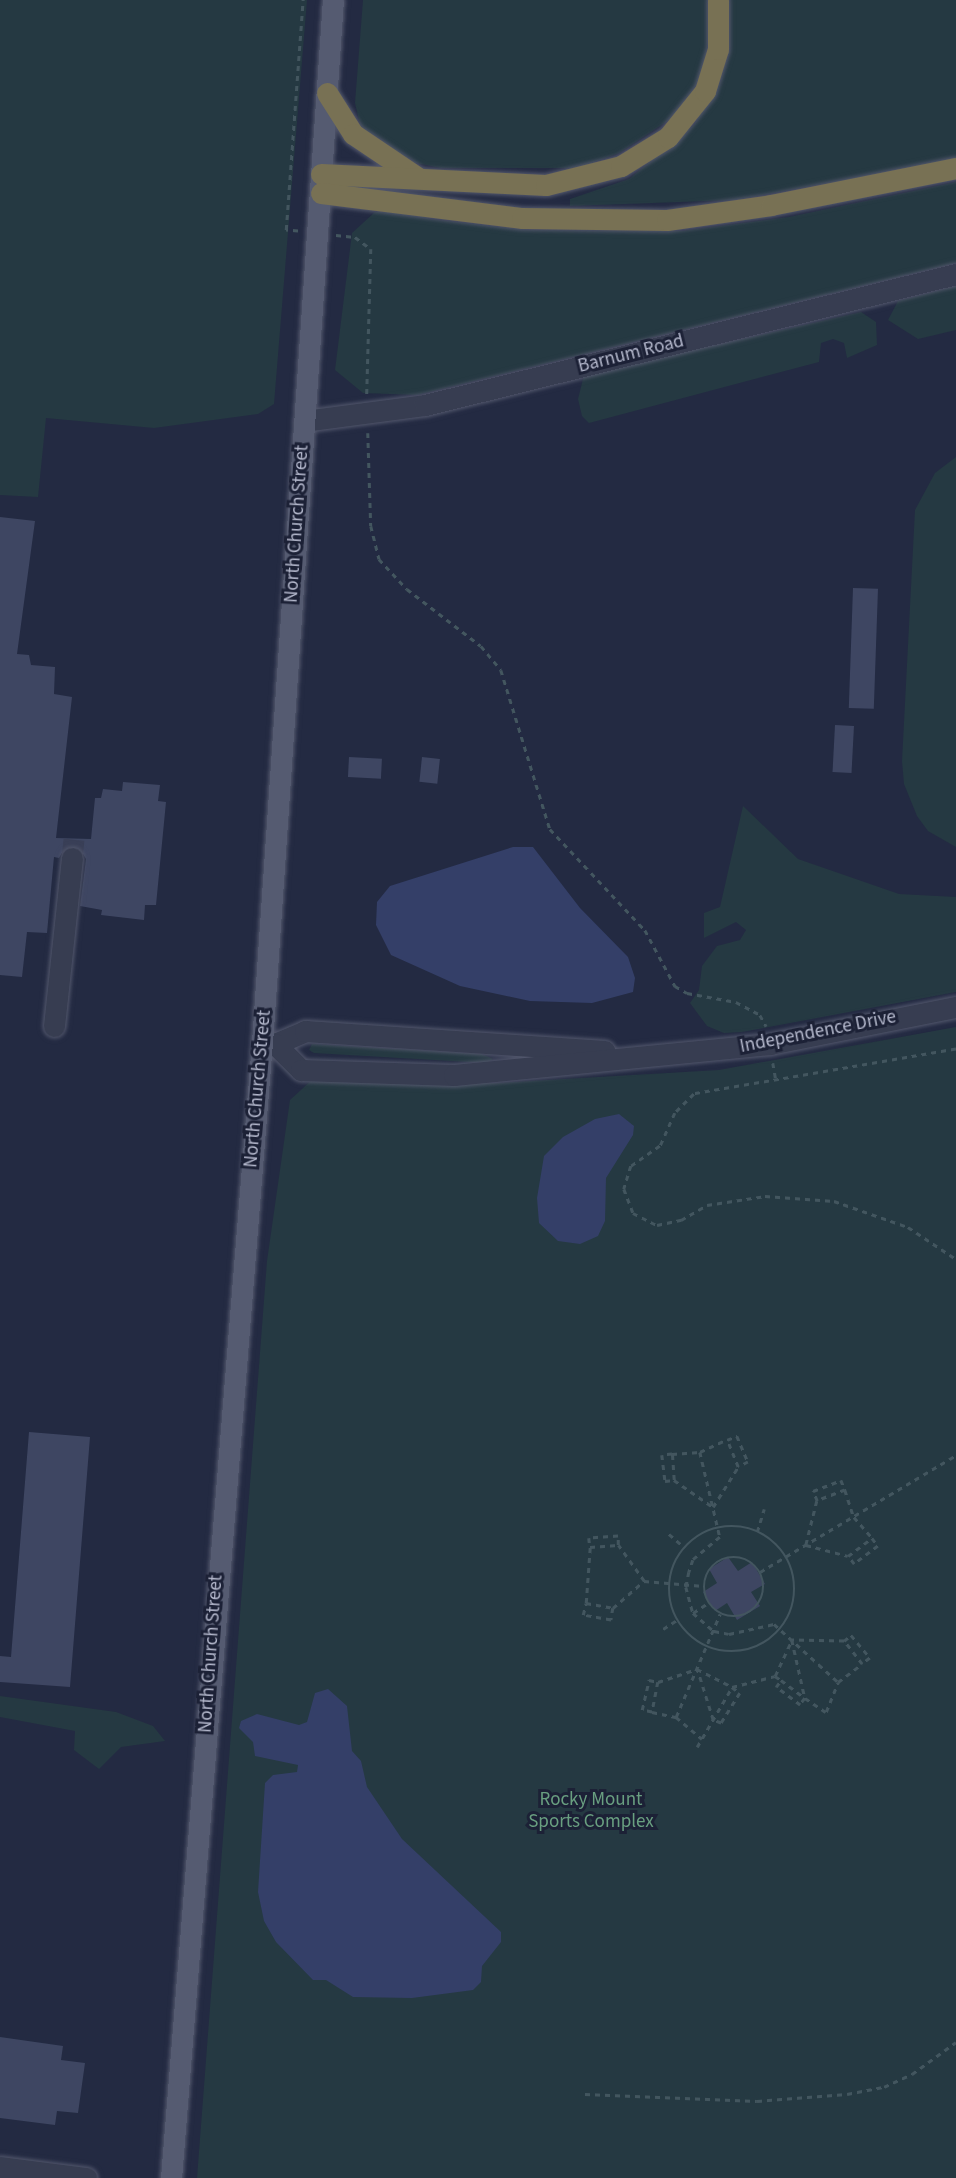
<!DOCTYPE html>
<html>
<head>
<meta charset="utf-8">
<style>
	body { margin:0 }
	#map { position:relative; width:956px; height:2178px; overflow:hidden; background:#232a42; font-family:"Source Sans 3",sans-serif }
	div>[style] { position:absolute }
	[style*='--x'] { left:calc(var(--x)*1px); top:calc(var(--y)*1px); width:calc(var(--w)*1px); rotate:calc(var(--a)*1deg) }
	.green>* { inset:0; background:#253942 }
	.water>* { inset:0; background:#343f68 }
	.building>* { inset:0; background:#3e4662; transform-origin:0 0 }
	.minor-tunnel>* { height:21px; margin-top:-10.5px; transform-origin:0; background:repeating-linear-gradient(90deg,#393f57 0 21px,transparent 0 31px) }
	.path>* { height:2.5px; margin-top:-1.25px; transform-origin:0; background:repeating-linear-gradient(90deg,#43565f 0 5px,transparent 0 10px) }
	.path>.ring { margin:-1.25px; padding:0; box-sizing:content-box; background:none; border:2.5px solid #43565f; border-radius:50% }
	.roads { filter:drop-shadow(0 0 2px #52576c) drop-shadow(0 0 2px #52576c) }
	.minor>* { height:21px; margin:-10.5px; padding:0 10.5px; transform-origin:10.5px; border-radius:10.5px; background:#373d51 }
	.major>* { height:21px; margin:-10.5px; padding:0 10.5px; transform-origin:10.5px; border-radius:10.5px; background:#555b71 }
	.highway>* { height:21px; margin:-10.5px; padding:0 10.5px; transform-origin:10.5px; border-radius:10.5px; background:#787154 }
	span { translate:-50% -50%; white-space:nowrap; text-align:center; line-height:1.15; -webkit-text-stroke:6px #1c2136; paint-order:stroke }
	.street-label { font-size:19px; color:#b4b8cc }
	.park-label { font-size:19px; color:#699f80 }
</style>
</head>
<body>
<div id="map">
	<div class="green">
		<div style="clip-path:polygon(0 0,307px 0,274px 404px,258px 414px,154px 428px,46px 418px,38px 497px,0 495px)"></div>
		<div style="clip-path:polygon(363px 0,708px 0,711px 21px,704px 69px,695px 90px,672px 118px,619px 153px,578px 168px,441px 168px,406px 161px,361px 128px,355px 103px)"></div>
		<div style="clip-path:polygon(727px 0,956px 0,956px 160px,735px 200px,570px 206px,570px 199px,629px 179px,694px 125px,722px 74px,729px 45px)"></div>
		<div style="clip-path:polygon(956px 182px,956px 263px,417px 395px,363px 393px,335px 370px,352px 233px,375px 212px,410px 212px,430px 219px,529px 230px,682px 231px,789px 217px)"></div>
		<div style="clip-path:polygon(956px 286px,956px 330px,918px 339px,888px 320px,898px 301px)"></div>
		<div style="clip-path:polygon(861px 312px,876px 322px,877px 345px,847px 358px,844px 343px,833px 339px,821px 343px,819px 362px,589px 423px,582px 416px,578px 399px,584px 375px)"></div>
		<div style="clip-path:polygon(956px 457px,956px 847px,928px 831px,917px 816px,904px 784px,902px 761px,915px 510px,935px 473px)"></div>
		<div style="clip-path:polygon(743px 806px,798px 859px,899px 894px,956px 897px,956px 992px,742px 1032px,724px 1033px,707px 1026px,690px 1003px,699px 990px,702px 966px,717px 946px,740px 940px,746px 930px,736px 922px,704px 938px,704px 913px,720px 907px)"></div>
		<div style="clip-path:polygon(956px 1027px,956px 2178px,197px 2178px,267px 1261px,290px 1100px,314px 1078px,496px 1083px,719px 1070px)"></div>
		<div style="clip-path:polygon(312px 1044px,482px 1054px,493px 1059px,486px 1063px,314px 1053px,309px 1050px)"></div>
		<div style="clip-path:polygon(0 1696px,116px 1712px,153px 1726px,165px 1741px,121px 1747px,99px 1769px,74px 1750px,75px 1731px,0 1717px)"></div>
	</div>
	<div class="water">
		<div style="clip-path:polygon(513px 847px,533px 847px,580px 908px,628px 957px,635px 978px,633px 992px,592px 1003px,530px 1001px,460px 986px,391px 955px,376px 925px,377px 902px,390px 886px)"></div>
		<div style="clip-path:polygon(619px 1114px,634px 1126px,633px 1135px,606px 1178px,605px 1221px,598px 1236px,580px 1244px,558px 1241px,539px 1223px,537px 1198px,544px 1156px,563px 1137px,595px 1119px)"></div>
		<div style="clip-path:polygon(328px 1689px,347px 1706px,352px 1751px,361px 1761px,367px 1787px,402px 1839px,501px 1932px,501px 1942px,482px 1966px,481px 1982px,473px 1990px,412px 1998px,353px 1997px,326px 1980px,313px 1980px,276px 1942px,264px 1921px,258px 1892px,265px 1783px,273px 1775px,297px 1772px,298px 1765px,255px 1756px,253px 1742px,239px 1728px,241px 1721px,257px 1714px,299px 1725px,307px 1722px,315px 1693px)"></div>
	</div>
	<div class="building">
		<div style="clip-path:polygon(0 517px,35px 521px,17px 654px,29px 655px,31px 665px,55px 667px,54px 694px,72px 697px,56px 838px,91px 839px,95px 798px,101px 798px,103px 789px,122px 791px,123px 782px,160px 785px,158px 801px,166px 802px,156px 905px,145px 905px,144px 920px,101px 915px,102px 910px,80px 906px,86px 859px,79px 847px,66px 846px,59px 858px,54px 857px,47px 933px,27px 932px,22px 977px,0 975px)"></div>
		<div style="left:853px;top:588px;width:25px;height:120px;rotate:2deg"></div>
		<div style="left:835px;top:725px;width:19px;height:47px;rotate:3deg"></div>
		<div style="left:349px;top:757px;width:33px;height:20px;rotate:3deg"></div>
		<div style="left:422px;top:757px;width:18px;height:25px;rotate:6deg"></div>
		<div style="clip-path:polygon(29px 1432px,90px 1437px,70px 1687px,0 1682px,0 1656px,11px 1657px)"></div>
		<div style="clip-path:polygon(728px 1557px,738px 1571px,752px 1562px,765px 1584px,751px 1592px,760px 1606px,737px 1620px,727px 1603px,715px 1611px,703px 1592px,717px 1583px,709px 1569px)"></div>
		<div style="clip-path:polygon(0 2037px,63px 2046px,61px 2060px,85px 2063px,78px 2113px,57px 2111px,55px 2125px,0 2118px)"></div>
	</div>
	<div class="minor-tunnel">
		<div style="--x:72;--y:858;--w:19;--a:-84"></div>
	</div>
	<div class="path">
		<div style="--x:298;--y:231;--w:12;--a:-175"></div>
		<div style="--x:286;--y:230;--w:231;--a:-85.8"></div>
		<div style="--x:336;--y:235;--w:19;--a:6"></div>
		<div style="--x:355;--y:237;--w:20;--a:37"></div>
		<div style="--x:371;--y:249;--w:146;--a:91.6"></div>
		<div style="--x:368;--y:433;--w:93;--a:88.2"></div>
		<div style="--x:371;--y:526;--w:34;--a:76"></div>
		<div style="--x:379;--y:559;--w:41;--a:47"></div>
		<div style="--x:407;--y:589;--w:93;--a:37.6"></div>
		<div style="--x:481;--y:646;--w:31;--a:50"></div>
		<div style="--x:501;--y:670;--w:166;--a:72.9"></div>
		<div style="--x:550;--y:829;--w:139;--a:46.8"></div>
		<div style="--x:645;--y:930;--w:64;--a:61.8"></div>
		<div style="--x:675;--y:986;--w:14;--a:30"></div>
		<div style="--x:687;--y:993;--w:50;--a:10.4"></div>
		<div style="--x:736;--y:1002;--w:27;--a:28"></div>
		<div style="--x:760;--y:1015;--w:13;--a:61"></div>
		<div style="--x:956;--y:1049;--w:266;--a:170.3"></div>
		<div style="--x:694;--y:1094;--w:27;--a:135"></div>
		<div style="--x:675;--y:1113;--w:36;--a:114"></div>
		<div style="--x:660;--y:1146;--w:35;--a:145"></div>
		<div style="--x:631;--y:1166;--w:24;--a:107"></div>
		<div style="--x:624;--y:1189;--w:26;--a:69"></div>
		<div style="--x:633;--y:1213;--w:27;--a:27"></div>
		<div style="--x:657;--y:1225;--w:25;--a:-12"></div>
		<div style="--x:681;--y:1220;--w:30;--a:-30"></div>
		<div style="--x:707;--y:1205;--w:59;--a:-8.8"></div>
		<div style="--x:765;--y:1196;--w:69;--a:4.1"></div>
		<div style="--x:834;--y:1201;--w:78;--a:19.4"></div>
		<div style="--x:908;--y:1227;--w:58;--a:33.7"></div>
		<div style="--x:773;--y:1063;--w:17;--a:80"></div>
		<div style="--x:737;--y:1436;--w:28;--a:67"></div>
		<div style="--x:748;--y:1462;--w:11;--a:153"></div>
		<div style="--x:738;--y:1467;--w:29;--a:-112"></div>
		<div style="--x:727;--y:1440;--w:11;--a:-22"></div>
		<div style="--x:700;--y:1452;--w:87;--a:76.8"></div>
		<div style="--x:720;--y:1537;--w:35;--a:140"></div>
		<div style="--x:693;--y:1560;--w:13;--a:108"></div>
		<div style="--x:689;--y:1572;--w:15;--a:101"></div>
		<div style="--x:686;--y:1587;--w:27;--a:75"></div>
		<div style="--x:693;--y:1613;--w:28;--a:41"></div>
		<div style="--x:714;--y:1631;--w:15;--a:11"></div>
		<div style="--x:729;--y:1634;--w:46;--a:-12.5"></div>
		<div style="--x:774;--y:1624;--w:86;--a:42.2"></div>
		<div style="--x:672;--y:1454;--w:28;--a:-4"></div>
		<div style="--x:700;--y:1452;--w:29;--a:-25"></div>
		<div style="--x:674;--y:1480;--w:26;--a:-94"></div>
		<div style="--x:672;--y:1454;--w:10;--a:174"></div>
		<div style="--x:662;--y:1455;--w:26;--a:83"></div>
		<div style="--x:665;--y:1481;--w:9;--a:-6"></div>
		<div style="--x:674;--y:1480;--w:47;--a:34.7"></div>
		<div style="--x:713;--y:1507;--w:47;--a:-58"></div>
		<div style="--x:845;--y:1490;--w:30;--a:159"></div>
		<div style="--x:817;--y:1501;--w:11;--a:-112"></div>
		<div style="--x:813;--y:1491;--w:30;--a:-21"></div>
		<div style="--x:841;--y:1480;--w:11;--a:68"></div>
		<div style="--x:845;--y:1490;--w:28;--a:72"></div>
		<div style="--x:854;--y:1517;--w:28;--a:49"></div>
		<div style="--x:817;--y:1501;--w:45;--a:104"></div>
		<div style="--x:806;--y:1545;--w:43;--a:14.7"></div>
		<div class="ring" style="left:669px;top:1526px;width:123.5px;height:123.5px"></div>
		<div style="--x:757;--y:1532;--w:24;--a:-73"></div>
		<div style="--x:669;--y:1534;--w:21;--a:41"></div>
		<div style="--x:872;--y:1538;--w:10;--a:53"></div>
		<div style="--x:878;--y:1546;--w:30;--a:143"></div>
		<div style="--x:854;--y:1564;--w:10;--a:-127"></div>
		<div style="--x:848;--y:1556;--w:30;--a:-37"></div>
		<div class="ring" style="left:704px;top:1557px;width:57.5px;height:57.5px"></div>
		<div style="--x:760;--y:1572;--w:228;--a:-30.8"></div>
		<div style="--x:644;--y:1581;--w:60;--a:4.8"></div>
		<div style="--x:586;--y:1603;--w:27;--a:10"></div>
		<div style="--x:613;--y:1608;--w:12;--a:99"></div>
		<div style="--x:611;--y:1620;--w:28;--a:-170"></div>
		<div style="--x:583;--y:1615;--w:12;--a:-76"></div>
		<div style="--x:586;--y:1603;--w:56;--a:-85.9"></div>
		<div style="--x:613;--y:1608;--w:41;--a:-41.1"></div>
		<div style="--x:644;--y:1581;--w:44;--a:-125.8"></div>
		<div style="--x:618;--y:1545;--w:9;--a:-90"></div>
		<div style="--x:618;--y:1536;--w:29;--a:176"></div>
		<div style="--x:589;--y:1538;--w:9;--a:84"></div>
		<div style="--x:590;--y:1547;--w:28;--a:-4"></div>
		<div style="--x:693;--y:1613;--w:18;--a:-34"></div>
		<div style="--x:663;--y:1629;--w:17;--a:-33"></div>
		<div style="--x:851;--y:1635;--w:30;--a:50"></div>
		<div style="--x:870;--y:1658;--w:10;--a:143"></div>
		<div style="--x:862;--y:1664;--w:29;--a:-128"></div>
		<div style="--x:844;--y:1641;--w:9;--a:-41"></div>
		<div style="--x:844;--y:1641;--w:52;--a:-178.9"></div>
		<div style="--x:792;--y:1640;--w:59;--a:77.4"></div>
		<div style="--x:805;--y:1698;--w:25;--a:34"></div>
		<div style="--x:826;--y:1712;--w:32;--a:-68"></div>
		<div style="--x:838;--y:1682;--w:30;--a:-37"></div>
		<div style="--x:775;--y:1676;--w:40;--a:-65"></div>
		<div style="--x:649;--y:1680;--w:9;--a:13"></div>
		<div style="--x:658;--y:1682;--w:31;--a:101"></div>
		<div style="--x:652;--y:1712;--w:10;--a:-169"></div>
		<div style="--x:642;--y:1710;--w:31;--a:-77"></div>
		<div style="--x:781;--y:1680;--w:30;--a:37"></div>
		<div style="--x:805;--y:1698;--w:9;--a:126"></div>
		<div style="--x:800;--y:1705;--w:30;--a:-143"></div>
		<div style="--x:776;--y:1687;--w:9;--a:-54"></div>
		<div style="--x:658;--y:1682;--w:41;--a:-18.4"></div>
		<div style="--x:697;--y:1669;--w:39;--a:27"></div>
		<div style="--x:732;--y:1687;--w:10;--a:37"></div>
		<div style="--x:740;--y:1693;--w:36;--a:122"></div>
		<div style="--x:721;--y:1723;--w:9;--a:-159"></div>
		<div style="--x:713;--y:1720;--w:53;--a:-107.4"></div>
		<div style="--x:652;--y:1712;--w:25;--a:12"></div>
		<div style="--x:676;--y:1717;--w:34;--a:40"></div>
		<div style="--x:676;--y:1717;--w:112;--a:-66.9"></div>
		<div style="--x:697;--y:1747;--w:69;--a:-59.7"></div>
		<div style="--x:732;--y:1687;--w:44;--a:-14.3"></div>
		<div style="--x:775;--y:1676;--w:7;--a:34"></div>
		<div style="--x:585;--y:2094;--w:172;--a:2.3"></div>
		<div style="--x:757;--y:2101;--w:90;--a:-4.4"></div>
		<div style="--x:847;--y:2094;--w:38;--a:-11"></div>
		<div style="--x:884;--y:2087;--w:31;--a:-25"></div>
		<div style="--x:912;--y:2074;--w:54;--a:-36"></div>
	</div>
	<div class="roads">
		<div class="minor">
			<div style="--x:304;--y:421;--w:122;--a:-7.5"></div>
			<div style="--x:425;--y:405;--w:547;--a:-13.86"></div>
			<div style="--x:54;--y:1026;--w:169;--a:-83.9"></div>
			<div style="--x:265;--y:1043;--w:10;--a:6"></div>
			<div style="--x:275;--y:1044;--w:33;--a:-23"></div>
			<div style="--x:305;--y:1031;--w:300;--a:3.8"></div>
			<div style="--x:275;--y:1044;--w:37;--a:45"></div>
			<div style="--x:301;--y:1070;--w:153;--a:1.9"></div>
			<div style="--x:454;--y:1075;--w:318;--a:-5.6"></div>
			<div style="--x:770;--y:1044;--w:190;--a:-11.3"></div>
			<div style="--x:0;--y:2167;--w:87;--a:7.3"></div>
		</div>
		<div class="major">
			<div style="--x:171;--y:2178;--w:1139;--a:-85.42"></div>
			<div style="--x:262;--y:1043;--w:1045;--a:-86.11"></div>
		</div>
		<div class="highway">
			<div style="--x:327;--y:93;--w:49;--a:57.6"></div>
			<div style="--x:353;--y:134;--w:77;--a:33.9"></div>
			<div style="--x:321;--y:174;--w:225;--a:2.8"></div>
			<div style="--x:546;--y:185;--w:77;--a:-14.2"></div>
			<div style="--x:621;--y:166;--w:55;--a:-31.7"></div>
			<div style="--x:668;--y:137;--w:59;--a:-51.2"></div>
			<div style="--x:705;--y:91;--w:44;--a:-72.8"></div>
			<div style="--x:718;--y:49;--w:49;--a:-90"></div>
			<div style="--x:321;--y:193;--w:203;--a:7.1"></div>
			<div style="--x:522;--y:218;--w:145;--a:0.8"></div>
			<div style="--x:667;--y:220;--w:105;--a:-8.2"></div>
			<div style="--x:771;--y:205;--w:189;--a:-11.3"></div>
		</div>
	</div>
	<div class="street-label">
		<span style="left:631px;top:354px;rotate:-14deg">Barnum Road</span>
		<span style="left:297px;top:524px;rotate:-86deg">North Church Street</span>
		<span style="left:818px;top:1032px;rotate:-11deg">Independence Drive</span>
		<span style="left:258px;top:1089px;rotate:-85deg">North Church Street</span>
		<span style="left:211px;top:1654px;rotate:-86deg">North Church Street</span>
	</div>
	<div class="park-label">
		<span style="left:591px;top:1811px">Rocky Mount<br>Sports Complex</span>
	</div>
</div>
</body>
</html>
